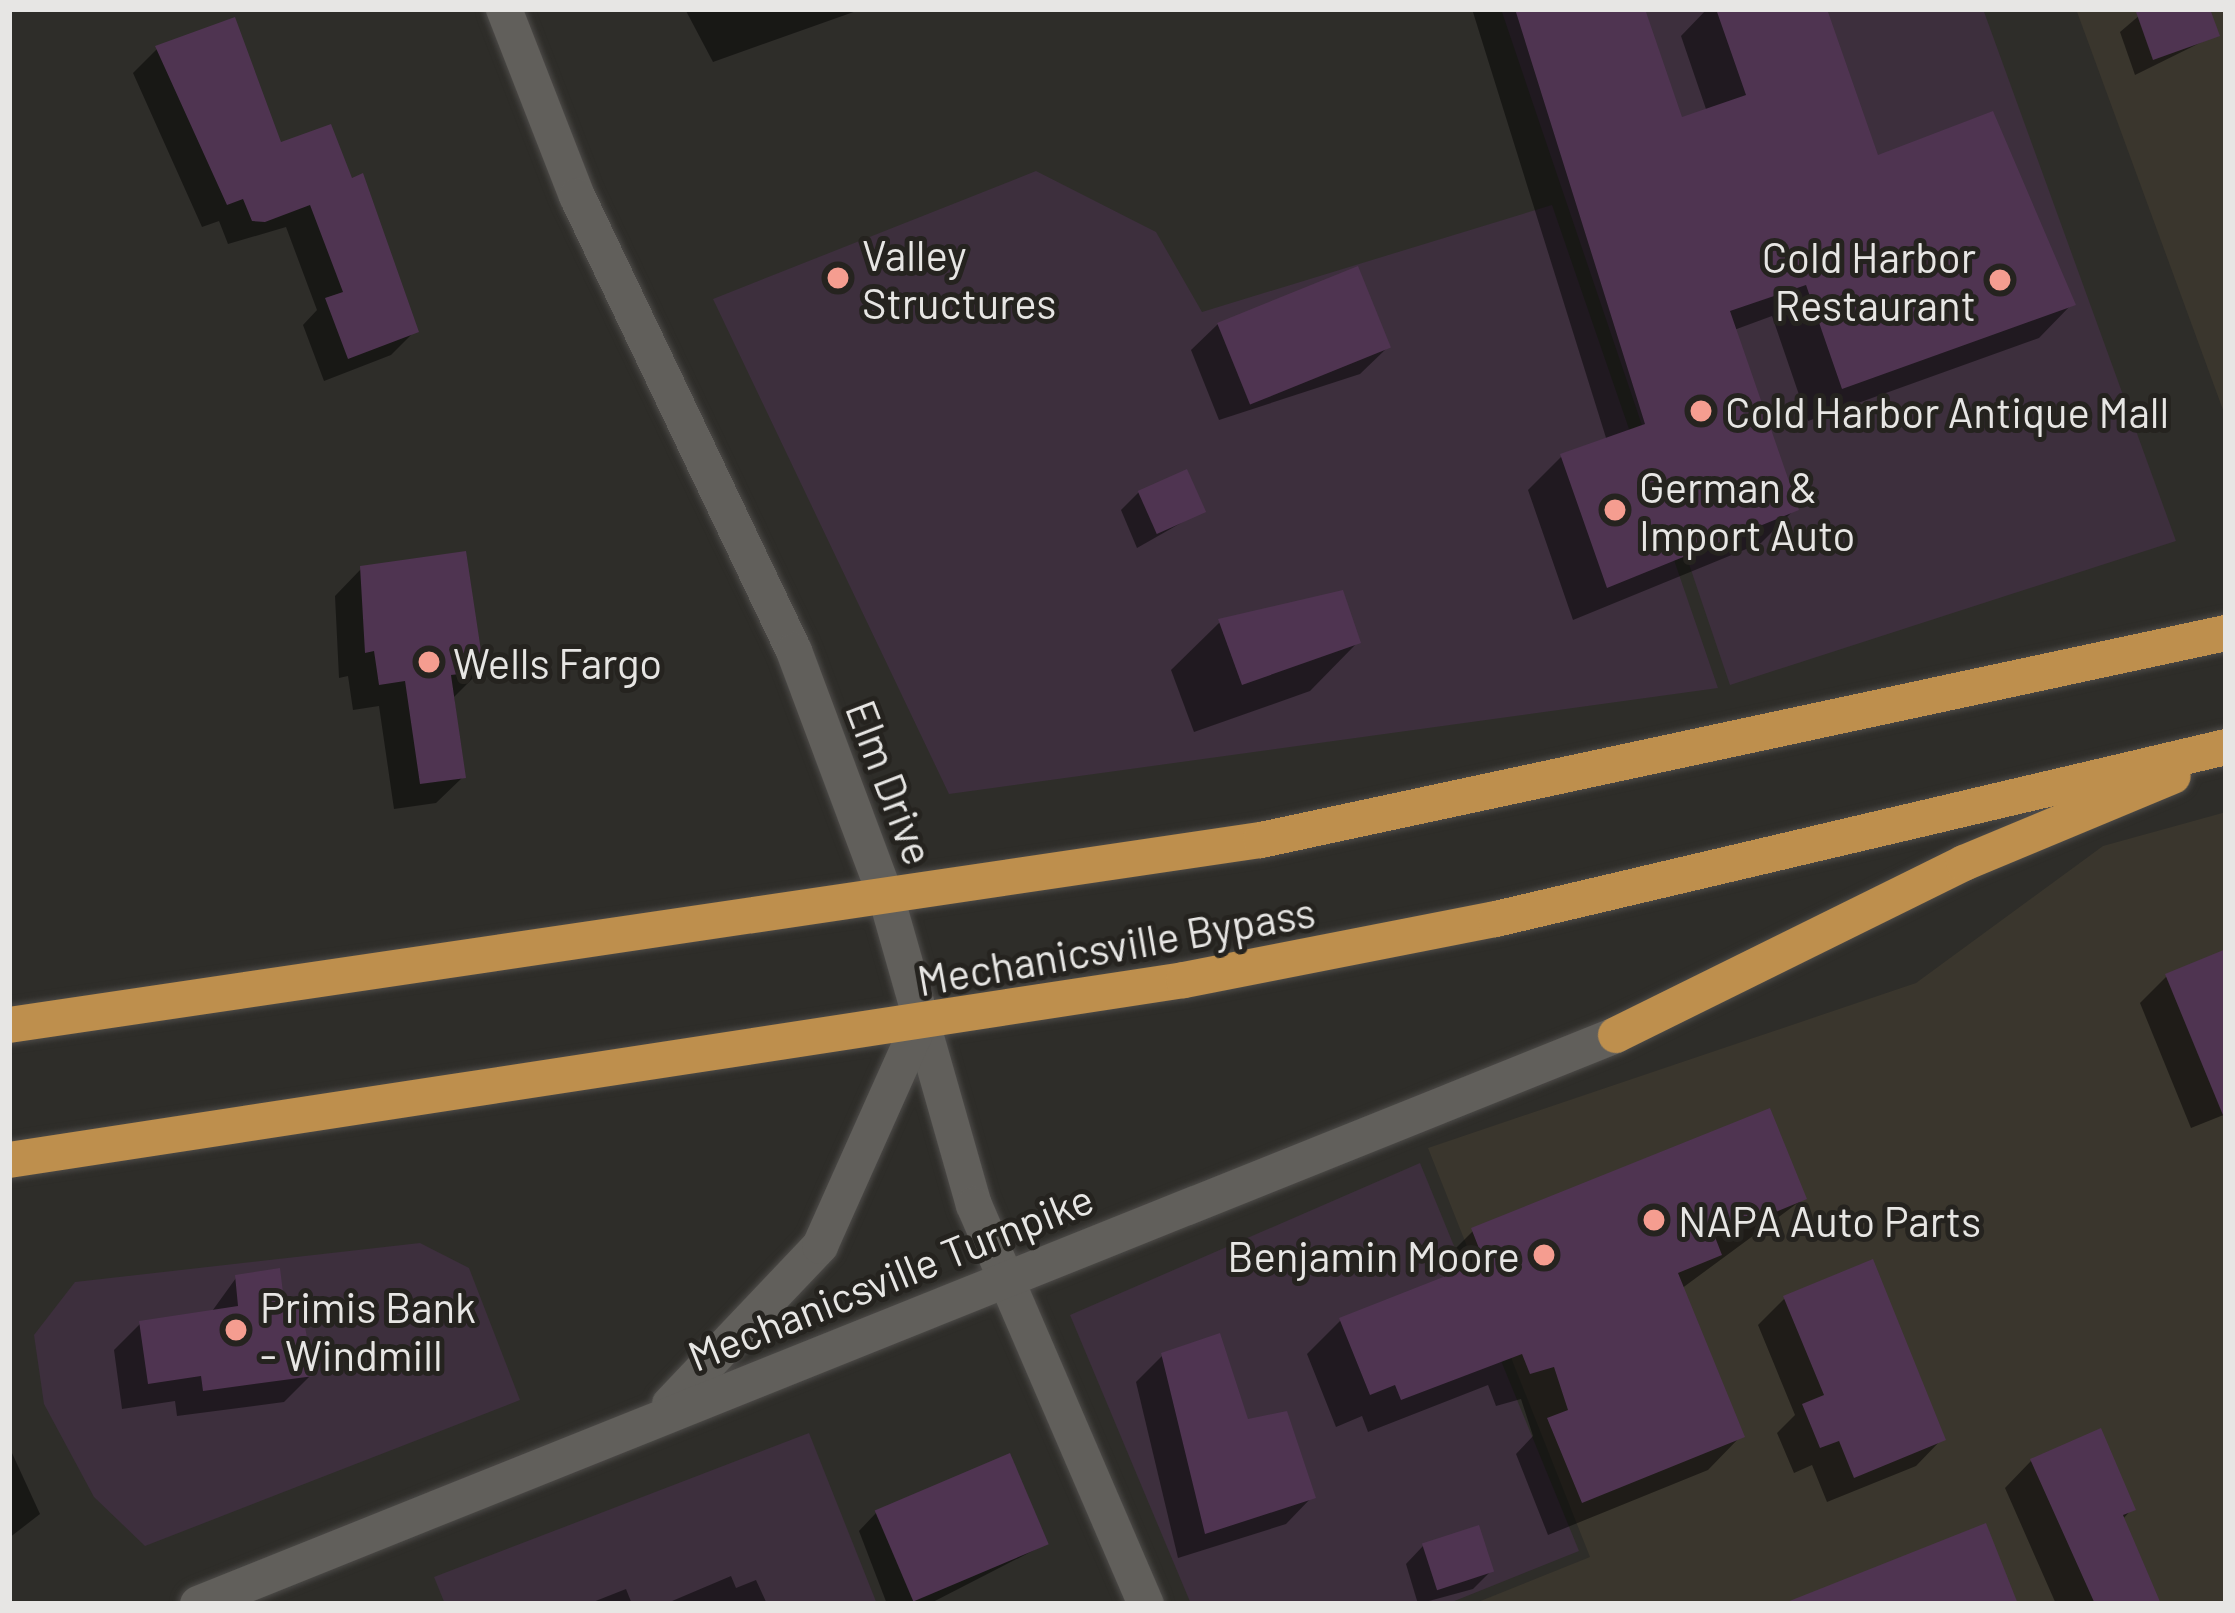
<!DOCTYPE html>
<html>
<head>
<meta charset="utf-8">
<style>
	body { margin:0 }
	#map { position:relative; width:2235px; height:1613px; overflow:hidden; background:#2e2d29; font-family:Barlow,sans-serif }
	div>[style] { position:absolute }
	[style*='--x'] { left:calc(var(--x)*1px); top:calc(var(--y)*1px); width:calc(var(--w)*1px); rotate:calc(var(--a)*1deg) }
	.commercial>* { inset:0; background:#3d2f3d }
	.built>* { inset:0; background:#3a362d }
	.shadow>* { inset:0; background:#0007 }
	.building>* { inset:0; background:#4f3451; transform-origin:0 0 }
	.roads { filter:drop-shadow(0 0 3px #4d4b49) drop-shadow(0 0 3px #4d4b49) }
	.secondary>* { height:36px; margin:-18px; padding:0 18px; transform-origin:18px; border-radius:18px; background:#615f5b }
	.highway>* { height:36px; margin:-18px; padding:0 18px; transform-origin:18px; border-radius:18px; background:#be8f4d }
	.dots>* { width:33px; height:33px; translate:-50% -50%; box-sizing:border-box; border:6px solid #25231f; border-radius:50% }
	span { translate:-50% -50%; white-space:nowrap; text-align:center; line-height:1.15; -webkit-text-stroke:10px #25231f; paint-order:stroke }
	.poi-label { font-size:42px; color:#e7e6e4 }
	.left { translate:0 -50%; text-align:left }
	.right { translate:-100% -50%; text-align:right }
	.street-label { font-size:42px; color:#e7e6e4 }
	.frame { position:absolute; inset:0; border:12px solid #e7e6e4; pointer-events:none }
</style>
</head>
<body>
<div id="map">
	<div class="commercial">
		<div style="clip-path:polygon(1501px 9px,1983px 9px,2176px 541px,1730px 685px)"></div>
		<div style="clip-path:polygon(1036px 171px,1156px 232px,1202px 312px,1552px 205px,1718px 688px,949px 794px,713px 299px)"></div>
		<div style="clip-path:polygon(1420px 1163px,1579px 1551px,1447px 1604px,1191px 1604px,1070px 1315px)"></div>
		<div style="clip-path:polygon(420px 1243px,469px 1268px,520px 1400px,145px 1546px,94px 1497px,44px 1404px,34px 1335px,75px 1282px)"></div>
		<div style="clip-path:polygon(809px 1433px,877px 1604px,445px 1604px,434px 1577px)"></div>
	</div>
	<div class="built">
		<div style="clip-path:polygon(2076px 9px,2226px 9px,2226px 418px)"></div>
		<div style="clip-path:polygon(2226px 812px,2226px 1604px,1473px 1604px,1590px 1557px,1428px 1148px,1916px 983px,2103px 846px)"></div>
	</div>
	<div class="shadow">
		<div style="clip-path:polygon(685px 9px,862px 9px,713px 62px)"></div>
		<div style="clip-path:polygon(1472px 9px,1641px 9px,1680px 121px,1707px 112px,1681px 36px,1707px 9px,1824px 9px,1876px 159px,2072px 304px,2039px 338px,1808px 421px,1772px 316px,1734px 330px,1795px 509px,1761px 543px,1573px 620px,1528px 490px,1561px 457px,1607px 441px)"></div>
		<div style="clip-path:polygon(2147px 9px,2207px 9px,2216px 35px,2135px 75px,2120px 32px)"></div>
		<div style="clip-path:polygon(157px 49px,280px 146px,415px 331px,391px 355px,324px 381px,303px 325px,317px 310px,286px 227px,228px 244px,219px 221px,202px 227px,133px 73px)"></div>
		<div style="clip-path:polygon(1218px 324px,1387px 348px,1360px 374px,1219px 420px,1191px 350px)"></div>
		<div style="clip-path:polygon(1139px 492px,1202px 511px,1137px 548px,1121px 510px)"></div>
		<div style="clip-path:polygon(361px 569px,481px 670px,454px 697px,463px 777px,436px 803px,394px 809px,379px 706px,353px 710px,348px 676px,339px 678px,335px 596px)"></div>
		<div style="clip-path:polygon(1220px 622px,1358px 642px,1310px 691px,1194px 732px,1171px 670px)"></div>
		<div style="clip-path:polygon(2226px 952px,2226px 1114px,2191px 1128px,2140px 1003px,2167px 976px)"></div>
		<div style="clip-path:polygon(1803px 1199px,1681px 1289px,1741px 1436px,1708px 1470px,1548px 1535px,1516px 1454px,1533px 1436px,1521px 1399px,1496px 1406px,1488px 1385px,1368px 1432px,1362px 1416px,1336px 1427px,1307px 1354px,1341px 1320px,1445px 1279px,1440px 1264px,1473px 1231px)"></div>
		<div style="clip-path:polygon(236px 1278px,281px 1305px,311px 1375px,284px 1402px,177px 1416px,175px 1401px,122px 1409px,114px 1350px,140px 1324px,210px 1314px)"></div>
		<div style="clip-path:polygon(1785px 1298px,1942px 1439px,1916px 1466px,1827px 1502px,1812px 1465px,1794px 1473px,1777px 1433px,1795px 1415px,1758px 1325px)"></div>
		<div style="clip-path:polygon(1163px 1355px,1246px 1422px,1312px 1497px,1286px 1524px,1178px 1558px,1136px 1382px)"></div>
		<div style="clip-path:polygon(12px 1453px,40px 1514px,9px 1538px,9px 1454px)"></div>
		<div style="clip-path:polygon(2031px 1461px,2132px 1509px,2122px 1520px,2157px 1604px,2056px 1604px,2005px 1488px)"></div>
		<div style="clip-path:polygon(876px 1513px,1046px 1544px,929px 1604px,887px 1604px,859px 1531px)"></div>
		<div style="clip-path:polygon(1423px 1546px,1490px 1572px,1473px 1589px,1418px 1604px,1406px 1564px)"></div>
		<div style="clip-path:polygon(731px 1576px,736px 1588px,756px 1580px,767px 1604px,665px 1604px)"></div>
		<div style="clip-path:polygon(626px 1589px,632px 1604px,588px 1604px)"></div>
	</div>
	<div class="building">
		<div style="clip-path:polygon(1515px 9px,1645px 9px,1682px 117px,1746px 95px,1716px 9px,1827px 9px,1878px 155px,1993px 111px,2076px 305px,1842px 389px,1806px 285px,1730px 311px,1799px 510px,1607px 588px,1560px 454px,1645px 424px)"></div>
		<div style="clip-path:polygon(2135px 9px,2210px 9px,2220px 36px,2153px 60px)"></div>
		<div style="clip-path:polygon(235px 17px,281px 142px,331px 124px,352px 178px,363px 173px,419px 332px,348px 359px,325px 298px,343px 292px,310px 205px,265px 222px,252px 221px,243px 199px,227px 205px,155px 46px)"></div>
		<div style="left:1358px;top:266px;width:88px;height:152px;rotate:68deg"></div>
		<div style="left:1187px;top:469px;width:47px;height:54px;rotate:66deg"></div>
		<div style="clip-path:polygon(466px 551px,484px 671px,451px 675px,466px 778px,420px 784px,405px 681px,379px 685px,374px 651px,365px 653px,360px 566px)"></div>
		<div style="clip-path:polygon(1343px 590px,1361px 643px,1242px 685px,1218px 619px)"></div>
		<div style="clip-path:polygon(2226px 949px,2226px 1120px,2225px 1120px,2165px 974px)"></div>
		<div style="clip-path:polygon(1770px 1108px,1807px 1199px,1715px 1237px,1722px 1255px,1678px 1273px,1745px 1437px,1582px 1503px,1547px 1418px,1568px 1410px,1554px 1367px,1530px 1374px,1522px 1354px,1401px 1400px,1395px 1385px,1370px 1395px,1339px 1318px,1484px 1261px,1471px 1228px)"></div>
		<div style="clip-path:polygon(1873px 1259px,1946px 1440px,1854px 1478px,1839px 1441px,1820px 1448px,1802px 1404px,1824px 1395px,1783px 1296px)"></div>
		<div style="clip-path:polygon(280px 1268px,284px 1301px,300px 1299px,314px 1376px,203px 1391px,201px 1376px,148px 1384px,139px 1321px,238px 1306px,235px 1275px)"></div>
		<div style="clip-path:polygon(1220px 1333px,1248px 1419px,1287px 1411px,1316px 1498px,1205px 1534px,1161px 1353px)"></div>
		<div style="clip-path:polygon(2101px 1428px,2136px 1510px,2123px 1515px,2161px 1604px,2095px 1604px,2030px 1459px)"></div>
		<div style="left:1010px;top:1453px;width:99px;height:147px;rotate:67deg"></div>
		<div style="clip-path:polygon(1986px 1523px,2018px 1604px,1788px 1604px,1787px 1602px)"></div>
		<div style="left:1479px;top:1525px;width:49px;height:60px;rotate:72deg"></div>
	</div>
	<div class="roads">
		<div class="secondary">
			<div style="--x:504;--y:9;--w:201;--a:68.7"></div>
			<div style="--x:577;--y:196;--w:504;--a:64.5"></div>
			<div style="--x:794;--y:651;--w:266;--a:69.5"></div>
			<div style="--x:887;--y:900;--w:317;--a:74.1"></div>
			<div style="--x:974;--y:1205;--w:434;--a:66.7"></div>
			<div style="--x:670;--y:1404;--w:218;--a:-46.5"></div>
			<div style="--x:820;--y:1246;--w:240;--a:-65.9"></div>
			<div style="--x:198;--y:1604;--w:1528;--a:-21.86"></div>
		</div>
		<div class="highway">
			<div style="--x:9;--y:1025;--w:1266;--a:-8.41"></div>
			<div style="--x:1261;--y:840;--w:987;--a:-12.11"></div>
			<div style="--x:1616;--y:1035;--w:388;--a:-26.3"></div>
			<div style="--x:1964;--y:863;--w:226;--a:-22.6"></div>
			<div style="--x:9;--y:1160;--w:1189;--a:-8.71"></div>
			<div style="--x:1184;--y:980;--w:318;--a:-11.1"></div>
			<div style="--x:1496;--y:919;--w:750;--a:-13.26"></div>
		</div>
	</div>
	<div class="dots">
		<div style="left:838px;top:278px;background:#f59d90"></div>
		<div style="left:2000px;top:280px;background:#f59d90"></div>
		<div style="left:1701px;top:411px;background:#f59d90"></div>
		<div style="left:1615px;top:510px;background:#f59d90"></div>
		<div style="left:429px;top:662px;background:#f59d90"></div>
		<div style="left:1654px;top:1220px;background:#f59d90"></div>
		<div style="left:1544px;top:1255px;background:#f59d90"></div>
		<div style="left:236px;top:1330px;background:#f59d90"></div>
	</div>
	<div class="poi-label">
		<span class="left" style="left:862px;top:278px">Valley<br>Structures</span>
		<span class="right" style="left:1976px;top:280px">Cold Harbor<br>Restaurant</span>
		<span class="left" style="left:1725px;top:411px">Cold Harbor Antique Mall</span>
		<span class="left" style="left:1639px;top:510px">German &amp;<br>Import Auto</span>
		<span class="left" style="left:453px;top:662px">Wells Fargo</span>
		<span class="left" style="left:1678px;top:1220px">NAPA Auto Parts</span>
		<span class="right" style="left:1520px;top:1255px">Benjamin Moore</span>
		<span class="left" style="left:260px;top:1330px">Primis Bank<br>- Windmill</span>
	</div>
	<div class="street-label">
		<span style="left:891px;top:782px;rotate:69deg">Elm Drive</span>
		<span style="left:1116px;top:945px;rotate:-10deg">Mechanicsville Bypass</span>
		<span style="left:890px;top:1276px;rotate:-22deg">Mechanicsville Turnpike</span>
	</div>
	<div class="frame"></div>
</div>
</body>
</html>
